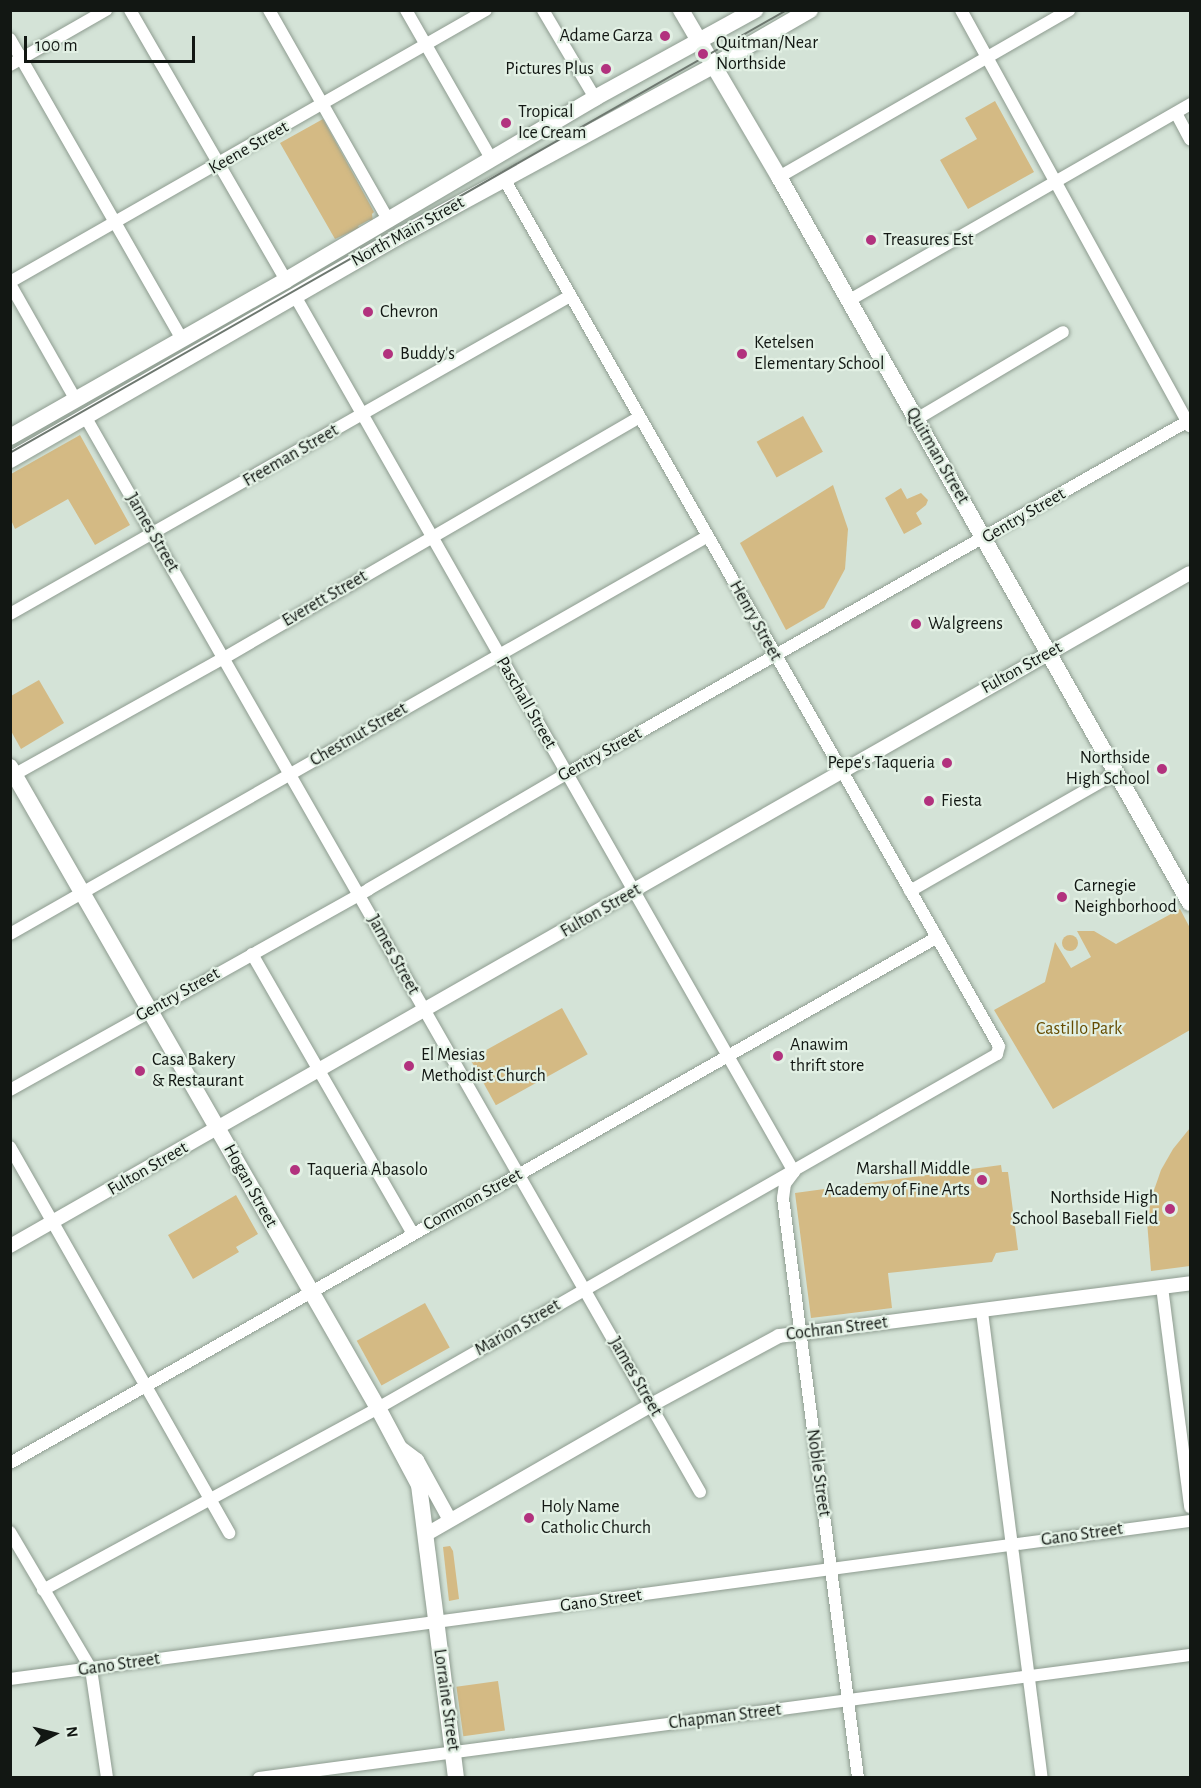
<!DOCTYPE html>
<html>
<head>
<meta charset="utf-8">
<style>
	body { margin:0 }
	#map { position:relative; width:1201px; height:1788px; overflow:hidden; background:#d4e3d7; font-family:"Alegreya Sans",sans-serif }
	div>[style] { position:absolute }
	[style*='--x'] { left:calc(var(--x)*1px); top:calc(var(--y)*1px); width:calc(var(--w)*1px); rotate:calc(var(--a)*1deg) }
	.green>* { inset:0; background:#d4ba84; transform-origin:0 0 }
	.round { border-radius:50% }
	.roads { filter:drop-shadow(0 0 2px #8e9c90) drop-shadow(0 0 2px #8e9c90) }
	.minor>* { height:12px; margin:-6px; padding:0 6px; transform-origin:6px; border-radius:6px; background:#fff }
	.tertiary>* { height:14px; margin:-7px; padding:0 7px; transform-origin:7px; border-radius:7px; background:#fff }
	.secondary>* { height:16px; margin:-8px; padding:0 8px; transform-origin:8px; border-radius:8px; background:#fff }
	.tram>* { height:1.5px; margin:-0.75px; padding:0 0.75px; transform-origin:0.75px; border-radius:0.75px; background:#6e7870 }
	.dots>* { width:16px; height:16px; translate:-50% -50%; box-sizing:border-box; border:3px solid #e2f0e4; border-radius:50% }
	span { translate:-50% -50%; white-space:nowrap; text-align:center; line-height:1.15; -webkit-text-stroke:4.5px #e2f0e4; paint-order:stroke }
	.poi-label { font-size:18px; color:#121713 }
	.right { translate:-100% -50%; text-align:right }
	.left { translate:0 -50%; text-align:left }
	.street-label { font-size:18px; color:#121713 }
	.park-label { font-size:18px; color:#654b01 }
	.frame { position:absolute; inset:0; border:12px solid #121713; pointer-events:none }
	.north { position:absolute; left:24px; top:1704px; width:60px; height:60px; -webkit-text-stroke:4px #e2f0e4; paint-order:stroke; rotate:83deg; font-size:16px; font-weight:700; line-height:24px; text-align:center; color:#121713 }
	.north::after { content:''; display:block; margin:auto; width:21px; height:27px; background:#121713; clip-path:polygon(50% 0,100% 100%,50% 72%,0 100%) }
	.scale { position:absolute; left:24px; top:36px; width:171px; height:27px; box-sizing:border-box; border:3px solid #121713; border-top:0; padding-left:8px; font-size:18px; line-height:21px; white-space:nowrap; color:#121713; -webkit-text-stroke:4px #e2f0e4; paint-order:stroke }
</style>
</head>
<body>
<div id="map">
	<div class="green">
		<div style="clip-path:polygon(995px 101px,1034px 172px,968px 209px,940px 160px,977px 139px,965px 118px)"></div>
		<div style="clip-path:polygon(323px 119px,374px 212px,372px 214px,373px 221px,369px 220px,358px 226px,359px 228px,335px 239px,280px 143px)"></div>
		<div style="left:803px;top:416px;width:41px;height:53px;rotate:61deg"></div>
		<div style="clip-path:polygon(80px 435px,130px 525px,95px 545px,68px 499px,15px 529px,11px 520px,11px 474px)"></div>
		<div style="clip-path:polygon(833px 485px,848px 529px,845px 569px,824px 608px,786px 630px,740px 543px)"></div>
		<div style="clip-path:polygon(901px 488px,907px 499px,921px 493px,928px 500px,926px 505px,916px 513px,922px 524px,904px 534px,885px 498px)"></div>
		<div style="clip-path:polygon(39px 680px,64px 723px,21px 749px,11px 731px,11px 696px)"></div>
		<div style="clip-path:polygon(1180px 909px,1190px 928px,1190px 1030px,1053px 1109px,994px 1010px,1045px 982px,1055px 942px,1071px 968px,1091px 957px,1077px 931px,1094px 931px,1116px 944px)"></div>
		<div class="round" style="left:1062px;top:935px;width:16px;height:16px"></div>
		<div style="left:562px;top:1008px;width:53px;height:105px;rotate:61deg"></div>
		<div style="clip-path:polygon(1190px 1128px,1190px 1266px,1151px 1271px,1147px 1221px,1152px 1196px,1161px 1170px,1173px 1149px)"></div>
		<div style="clip-path:polygon(1001px 1165px,1002px 1172px,1008px 1172px,1018px 1250px,996px 1253px,992px 1262px,888px 1273px,892px 1308px,811px 1318px,795px 1193px)"></div>
		<div style="clip-path:polygon(236px 1195px,258px 1234px,236px 1247px,239px 1252px,193px 1279px,168px 1235px)"></div>
		<div style="left:425px;top:1303px;width:51px;height:78px;rotate:61deg"></div>
		<div style="clip-path:polygon(450px 1546px,453px 1551px,459px 1599px,449px 1601px,443px 1547px)"></div>
		<div style="left:498px;top:1681px;width:50px;height:42px;rotate:82deg"></div>
	</div>
	<div class="roads">
		<div class="minor">
			<div style="--x:130;--y:10;--w:312;--a:60"></div>
			<div style="--x:269;--y:10;--w:243;--a:60.4"></div>
			<div style="--x:406;--y:10;--w:173;--a:60.2"></div>
			<div style="--x:543;--y:10;--w:102;--a:59.4"></div>
			<div style="--x:961;--y:10;--w:475;--a:61.2"></div>
			<div style="--x:10;--y:39;--w:346;--a:60.2"></div>
			<div style="--x:10;--y:65;--w:111;--a:-29.8"></div>
			<div style="--x:1176;--y:113;--w:30;--a:62"></div>
			<div style="--x:779;--y:177;--w:335;--a:-29.9"></div>
			<div style="--x:10;--y:282;--w:548;--a:-29.74"></div>
			<div style="--x:10;--y:284;--w:133;--a:60.4"></div>
			<div style="--x:295;--y:296;--w:1008;--a:60.33"></div>
			<div style="--x:794;--y:1172;--w:15;--a:127"></div>
			<div style="--x:785;--y:1184;--w:14;--a:98"></div>
			<div style="--x:783;--y:1198;--w:585;--a:82.63"></div>
			<div style="--x:848;--y:301;--w:395;--a:-29.9"></div>
			<div style="--x:86;--y:418;--w:1237;--a:60.24"></div>
			<div style="--x:915;--y:420;--w:172;--a:-30.7"></div>
			<div style="--x:10;--y:614;--w:644;--a:-29.59"></div>
			<div style="--x:10;--y:777;--w:245;--a:-29.1"></div>
			<div style="--x:224;--y:658;--w:479;--a:-30.1"></div>
			<div style="--x:910;--y:891;--w:237;--a:-29.8"></div>
			<div style="--x:10;--y:934;--w:803;--a:-29.69"></div>
			<div style="--x:252;--y:954;--w:323;--a:60.1"></div>
			<div style="--x:10;--y:1090;--w:411;--a:-29.2"></div>
			<div style="--x:369;--y:889;--w:228;--a:-30.3"></div>
			<div style="--x:566;--y:774;--w:717;--a:-29.57"></div>
			<div style="--x:10;--y:1147;--w:444;--a:60.4"></div>
			<div style="--x:1162;--y:1287;--w:222;--a:82.7"></div>
			<div style="--x:982;--y:1312;--w:470;--a:82.7"></div>
			<div style="--x:10;--y:1463;--w:1064;--a:-29.55"></div>
			<div style="--x:10;--y:1532;--w:159;--a:59.4"></div>
			<div style="--x:91;--y:1669;--w:110;--a:81.6"></div>
			<div style="--x:43;--y:1590;--w:381;--a:-28.5"></div>
			<div style="--x:378;--y:1408;--w:713;--a:-29.76"></div>
			<div style="--x:997;--y:1054;--w:8;--a:-76"></div>
			<div style="--x:999;--y:1046;--w:998;--a:-119.72"></div>
			<div style="--x:10;--y:1679;--w:1191;--a:-7.63"></div>
			<div style="--x:259;--y:1778;--w:939;--a:-7.53"></div>
		</div>
		<div class="tertiary">
			<div style="--x:10;--y:1246;--w:1358;--a:-29.7"></div>
			<div style="--x:401;--y:1448;--w:20;--a:37"></div>
			<div style="--x:417;--y:1460;--w:68;--a:61.2"></div>
			<div style="--x:425;--y:1535;--w:261;--a:-29.9"></div>
			<div style="--x:651;--y:1405;--w:145;--a:-28.3"></div>
			<div style="--x:779;--y:1336;--w:414;--a:-7.3"></div>
		</div>
		<div class="secondary">
			<div style="--x:681;--y:10;--w:194;--a:59.6"></div>
			<div style="--x:779;--y:177;--w:834;--a:60.49"></div>
			<div style="--x:10;--y:437;--w:318;--a:-29.6"></div>
			<div style="--x:286;--y:280;--w:359;--a:-30.5"></div>
			<div style="--x:595;--y:98;--w:183;--a:-28.8"></div>
			<div style="--x:10;--y:460;--w:445;--a:-29.9"></div>
			<div style="--x:396;--y:238;--w:361;--a:-28.5"></div>
			<div style="--x:713;--y:66;--w:112;--a:-30"></div>
			<div style="--x:10;--y:767;--w:739;--a:60.14"></div>
			<div style="--x:378;--y:1408;--w:87;--a:62"></div>
			<div style="--x:419;--y:1485;--w:295;--a:82.8"></div>
		</div>
	</div>
	<div class="tram">
		<div style="--x:10;--y:453;--w:894;--a:-29.69"></div>
	</div>
	<div class="dots">
		<div style="left:665px;top:36px;background:#b2327e"></div>
		<div style="left:703px;top:54px;background:#b2327e"></div>
		<div style="left:606px;top:69px;background:#b2327e"></div>
		<div style="left:506px;top:123px;background:#b2327e"></div>
		<div style="left:871px;top:240px;background:#b2327e"></div>
		<div style="left:368px;top:312px;background:#b2327e"></div>
		<div style="left:388px;top:354px;background:#b2327e"></div>
		<div style="left:742px;top:354px;background:#b2327e"></div>
		<div style="left:916px;top:624px;background:#b2327e"></div>
		<div style="left:947px;top:763px;background:#b2327e"></div>
		<div style="left:1162px;top:769px;background:#b2327e"></div>
		<div style="left:929px;top:801px;background:#b2327e"></div>
		<div style="left:1062px;top:897px;background:#b2327e"></div>
		<div style="left:778px;top:1056px;background:#b2327e"></div>
		<div style="left:409px;top:1066px;background:#b2327e"></div>
		<div style="left:140px;top:1071px;background:#b2327e"></div>
		<div style="left:295px;top:1170px;background:#b2327e"></div>
		<div style="left:982px;top:1180px;background:#b2327e"></div>
		<div style="left:1170px;top:1209px;background:#b2327e"></div>
		<div style="left:529px;top:1518px;background:#b2327e"></div>
	</div>
	<div class="poi-label">
		<span class="right" style="left:653px;top:36px">Adame Garza</span>
		<span class="left" style="left:716px;top:54px">Quitman/Near<br>Northside</span>
		<span class="right" style="left:594px;top:69px">Pictures Plus</span>
		<span class="left" style="left:518px;top:123px">Tropical<br>Ice Cream</span>
		<span class="left" style="left:883px;top:240px">Treasures Est</span>
		<span class="left" style="left:380px;top:312px">Chevron</span>
		<span class="left" style="left:754px;top:354px">Ketelsen<br>Elementary School</span>
		<span class="left" style="left:400px;top:354px">Buddy's</span>
		<span class="left" style="left:928px;top:624px">Walgreens</span>
		<span class="right" style="left:1150px;top:769px">Northside<br>High School</span>
		<span class="right" style="left:935px;top:763px">Pepe's Taqueria</span>
		<span class="left" style="left:941px;top:801px">Fiesta</span>
		<span class="left" style="left:1074px;top:897px">Carnegie<br>Neighborhood</span>
		<span class="left" style="left:790px;top:1056px">Anawim<br>thrift store</span>
		<span class="left" style="left:421px;top:1066px">El Mesias<br>Methodist Church</span>
		<span class="left" style="left:152px;top:1071px">Casa Bakery<br>&amp; Restaurant</span>
		<span class="left" style="left:307px;top:1170px">Taqueria Abasolo</span>
		<span class="right" style="left:970px;top:1180px">Marshall Middle<br>Academy of Fine Arts</span>
		<span class="right" style="left:1158px;top:1209px">Northside High<br>School Baseball Field</span>
		<span class="left" style="left:541px;top:1518px">Holy Name<br>Catholic Church</span>
	</div>
	<div class="street-label">
		<span style="left:249px;top:148px;rotate:-30deg">Keene Street</span>
		<span style="left:408px;top:232px;rotate:-29deg">North Main Street</span>
		<span style="left:291px;top:456px;rotate:-30deg">Freeman Street</span>
		<span style="left:937px;top:456px;rotate:60deg">Quitman Street</span>
		<span style="left:1024px;top:516px;rotate:-30deg">Gentry Street</span>
		<span style="left:152px;top:533px;rotate:60deg">James Street</span>
		<span style="left:325px;top:599px;rotate:-30deg">Everett Street</span>
		<span style="left:755px;top:621px;rotate:61deg">Henry Street</span>
		<span style="left:1022px;top:668px;rotate:-29deg">Fulton Street</span>
		<span style="left:526px;top:703px;rotate:60deg">Paschall Street</span>
		<span style="left:359px;top:735px;rotate:-30deg">Chestnut Street</span>
		<span style="left:600px;top:755px;rotate:-29deg">Gentry Street</span>
		<span style="left:601px;top:911px;rotate:-30deg">Fulton Street</span>
		<span style="left:393px;top:955px;rotate:61deg">James Street</span>
		<span style="left:178px;top:995px;rotate:-29deg">Gentry Street</span>
		<span style="left:148px;top:1169px;rotate:-30deg">Fulton Street</span>
		<span style="left:250px;top:1186px;rotate:61deg">Hogan Street</span>
		<span style="left:473px;top:1200px;rotate:-29deg">Common Street</span>
		<span style="left:518px;top:1328px;rotate:-30deg">Marion Street</span>
		<span style="left:837px;top:1329px;rotate:-7deg">Cochran Street</span>
		<span style="left:635px;top:1377px;rotate:60deg">James Street</span>
		<span style="left:818px;top:1473px;rotate:82deg">Noble Street</span>
		<span style="left:1082px;top:1535px;rotate:-8deg">Gano Street</span>
		<span style="left:601px;top:1601px;rotate:-8deg">Gano Street</span>
		<span style="left:119px;top:1665px;rotate:-8deg">Gano Street</span>
		<span style="left:446px;top:1700px;rotate:82deg">Lorraine Street</span>
		<span style="left:725px;top:1717px;rotate:-7deg">Chapman Street</span>
	</div>
	<div class="park-label">
		<span style="left:1079px;top:1029px">Castillo Park</span>
	</div>
	<div class="frame"></div>
	<div class="north">N</div>
	<div class="scale">100 m</div>
</div>
</body>
</html>
